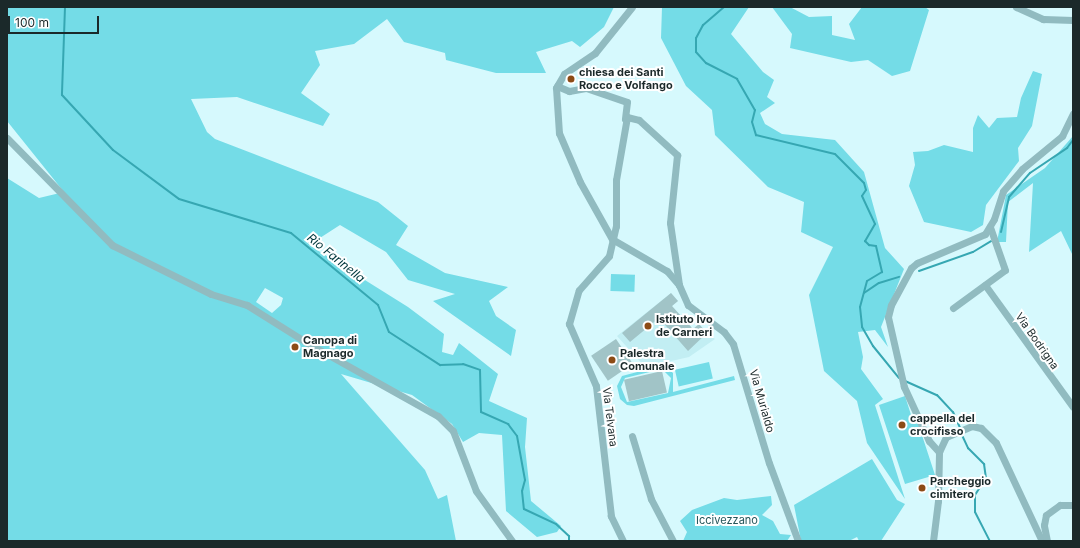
<!DOCTYPE html>
<html>
<head>
<meta charset="utf-8">
<style>
	body { margin:0 }
	#map { position:relative; width:1080px; height:548px; overflow:hidden; background:#d6f9fd; font-family:Inter,sans-serif }
	div>[style] { position:absolute }
	[style*='--x'] { left:calc(var(--x)*1px); top:calc(var(--y)*1px); width:calc(var(--w)*1px); rotate:calc(var(--a)*1deg) }
	.built>* { inset:0; background:#c2eef3 }
	.green>* { inset:0; background:#74dce7; transform-origin:0 0 }
	.stream>* { height:2px; margin:-1px; padding:0 1px; transform-origin:1px; border-radius:1px; background:#36a7b2 }
	.building>* { inset:0; background:#a1c4c7; transform-origin:0 0 }
	.minor>* { height:7px; margin:-3.5px; padding:0 3.5px; transform-origin:3.5px; border-radius:3.5px; background:#91bbc0 }
	.dots>* { width:11px; height:11px; translate:-50% -50%; box-sizing:border-box; border:2px solid #fff; border-radius:50% }
	span { translate:-50% -50%; white-space:nowrap; text-align:center; line-height:1.15; -webkit-text-stroke:4px #fff; paint-order:stroke }
	.poi-label { font-size:11px; color:#1b292a; font-weight:700 }
	.left { translate:0 -50%; text-align:left }
	.street-label { font-size:11px; color:#1b292a }
	.park-label { font-size:11px; color:#26565b }
	.water-label { font-size:12px; color:#01373c; font-style:italic }
	.frame { position:absolute; inset:0; border:8px solid #1b292a; pointer-events:none }
	.scale { position:absolute; left:8px; top:16px; width:91px; height:18px; box-sizing:border-box; border:2px solid #1b292a; border-top:0; padding-left:5px; font-size:12px; line-height:14px; white-space:nowrap; color:#1b292a; -webkit-text-stroke:3px #fff; paint-order:stroke }
</style>
</head>
<body>
<div id="map">
	<div class="built">
		<div style="clip-path:polygon(671px 293px,678px 301px,672px 306px,688px 350px,707px 333px,715px 339px,689px 357px,645px 367px,617px 336px)"></div>
	</div>
	<div class="green">
		<div style="clip-path:polygon(evenodd,7px 7px,614px 7px,604px 27px,580px 47px,572px 41px,536px 52px,546px 73px,496px 73px,446px 60px,445px 53px,404px 42px,387px 19px,354px 44px,315px 51px,320px 65px,301px 93px,330px 114px,323px 126px,237px 97px,191px 99px,207px 132px,215px 139px,378px 202px,408px 226px,396px 245px,445px 273px,508px 287px,489px 301px,496px 316px,516px 330px,511px 356px,433px 301px,455px 294px,408px 280px,386px 252px,340px 225px,309px 245px,408px 307px,444px 334px,442px 352px,453px 355px,459px 343px,498px 374px,489px 401px,527px 418px,525px 447px,531px 501px,561px 526px,557px 532px,537px 537px,506px 511px,502px 435px,479px 433px,463px 442px,452px 424px,412px 395px,341px 374px,425px 470px,438px 499px,447px 495px,456px 541px,7px 541px,7px 178px,39px 198px,64px 192px,7px 121px,7px 7px,265px 288px,283px 298px,281px 305px,272px 313px,256px 302px,265px 288px)"></div>
		<div style="clip-path:polygon(662px 7px,749px 7px,731px 34px,763px 72px,774px 80px,767px 97px,775px 103px,760px 113px,765px 124px,782px 134px,835px 140px,864px 172px,885px 248px,904px 269px,881px 327px,888px 347px,875px 330px,858px 332px,863px 357px,861px 369px,883px 399px,875px 405px,905px 499px,867px 443px,857px 401px,824px 371px,809px 295px,833px 247px,801px 232px,804px 202px,768px 187px,715px 135px,712px 110px,686px 86px,661px 38px)"></div>
		<div style="clip-path:polygon(772px 7px,790px 7px,809px 17px,832px 16px,832px 35px,855px 40px,849px 24px,862px 7px,925px 7px,929px 10px,910px 71px,892px 76px,868px 60px,851px 62px,790px 48px,792px 34px)"></div>
		<div style="clip-path:polygon(1033px 71px,1042px 74px,1032px 126px,1018px 148px,1019px 161px,986px 205px,983px 225px,971px 232px,924px 222px,909px 186px,915px 165px,913px 152px,928px 151px,944px 145px,973px 152px,973px 128px,978px 115px,989px 128px,997px 118px,1017px 117px,1021px 98px)"></div>
		<div style="clip-path:polygon(1073px 136px,1073px 256px,1061px 231px,1029px 252px,1033px 183px,1008px 202px,1006px 242px,997px 242px,1006px 195px,1045px 168px)"></div>
		<div style="left:611px;top:274px;width:24px;height:17px;rotate:2deg"></div>
		<div style="left:709px;top:362px;width:17px;height:35px;rotate:77deg"></div>
		<div style="clip-path:polygon(evenodd,664px 365px,673px 373px,673px 392px,734px 376px,735px 380px,634px 406px,627px 405px,620px 399px,617px 386px,622px 376px,664px 365px,662px 369px,671px 378px,668px 393px,627px 402px,621px 387px,625px 378px,662px 369px)"></div>
		<div style="clip-path:polygon(905px 396px,913px 421px,917px 420px,935px 475px,905px 484px,879px 405px)"></div>
		<div style="clip-path:polygon(872px 459px,897px 500px,905px 504px,881px 541px,859px 541px,857px 537px,849px 541px,801px 541px,794px 505px)"></div>
		<div style="clip-path:polygon(771px 496px,772px 505px,762px 515px,773px 521px,780px 534px,791px 535px,787px 541px,683px 541px,687px 532px,680px 521px,692px 510px,724px 498px,737px 500px)"></div>
	</div>
	<div class="stream">
		<div style="--x:65;--y:7;--w:88;--a:92"></div>
		<div style="--x:62;--y:95;--w:75;--a:47.2"></div>
		<div style="--x:113;--y:150;--w:82;--a:36.6"></div>
		<div style="--x:179;--y:199;--w:117;--a:16.9"></div>
		<div style="--x:291;--y:233;--w:113;--a:39.6"></div>
		<div style="--x:378;--y:305;--w:29;--a:68"></div>
		<div style="--x:389;--y:332;--w:61;--a:32.9"></div>
		<div style="--x:440;--y:365;--w:23;--a:-2"></div>
		<div style="--x:463;--y:364;--w:18;--a:19"></div>
		<div style="--x:480;--y:370;--w:42;--a:88.6"></div>
		<div style="--x:481;--y:412;--w:30;--a:24"></div>
		<div style="--x:508;--y:424;--w:15;--a:53"></div>
		<div style="--x:517;--y:436;--w:45;--a:79.7"></div>
		<div style="--x:525;--y:480;--w:11;--a:105"></div>
		<div style="--x:522;--y:491;--w:18;--a:84"></div>
		<div style="--x:524;--y:509;--w:35;--a:25"></div>
		<div style="--x:556;--y:524;--w:18;--a:43"></div>
		<div style="--x:569;--y:536;--w:5;--a:90"></div>
		<div style="--x:724;--y:7;--w:28;--a:139"></div>
		<div style="--x:703;--y:25;--w:15;--a:118"></div>
		<div style="--x:696;--y:38;--w:14;--a:90"></div>
		<div style="--x:696;--y:52;--w:15;--a:48"></div>
		<div style="--x:706;--y:63;--w:35;--a:27"></div>
		<div style="--x:737;--y:79;--w:36;--a:60"></div>
		<div style="--x:755;--y:110;--w:12;--a:104"></div>
		<div style="--x:752;--y:122;--w:14;--a:73"></div>
		<div style="--x:756;--y:135;--w:81;--a:13.5"></div>
		<div style="--x:835;--y:154;--w:41;--a:45"></div>
		<div style="--x:864;--y:183;--w:7;--a:74"></div>
		<div style="--x:866;--y:190;--w:7;--a:124"></div>
		<div style="--x:862;--y:196;--w:31;--a:65"></div>
		<div style="--x:875;--y:224;--w:20;--a:120"></div>
		<div style="--x:865;--y:241;--w:6;--a:45"></div>
		<div style="--x:869;--y:245;--w:7;--a:8"></div>
		<div style="--x:876;--y:246;--w:27;--a:77"></div>
		<div style="--x:882;--y:272;--w:17;--a:149"></div>
		<div style="--x:867;--y:281;--w:27;--a:105"></div>
		<div style="--x:860;--y:307;--w:20;--a:84"></div>
		<div style="--x:862;--y:327;--w:22;--a:60"></div>
		<div style="--x:873;--y:346;--w:41;--a:50.9"></div>
		<div style="--x:1001;--y:232;--w:36;--a:-77"></div>
		<div style="--x:1009;--y:197;--w:32;--a:-49"></div>
		<div style="--x:1030;--y:173;--w:45;--a:-34"></div>
		<div style="--x:1067;--y:148;--w:10;--a:-53"></div>
		<div style="--x:919;--y:271;--w:57;--a:-19.4"></div>
		<div style="--x:973;--y:252;--w:21;--a:-31"></div>
		<div style="--x:864;--y:293;--w:18;--a:-34"></div>
		<div style="--x:879;--y:283;--w:21;--a:-17"></div>
		<div style="--x:905;--y:381;--w:35;--a:24"></div>
		<div style="--x:937;--y:395;--w:23;--a:47"></div>
		<div style="--x:953;--y:412;--w:17;--a:66"></div>
		<div style="--x:961;--y:433;--w:17;--a:65"></div>
		<div style="--x:968;--y:448;--w:23;--a:45"></div>
		<div style="--x:984;--y:464;--w:14;--a:82"></div>
		<div style="--x:986;--y:478;--w:20;--a:123"></div>
		<div style="--x:975;--y:495;--w:17;--a:90"></div>
		<div style="--x:975;--y:512;--w:33;--a:63"></div>
	</div>
	<div class="building">
		<div style="clip-path:polygon(671px 293px,678px 301px,672px 306px,693px 329px,699px 324px,707px 333px,688px 351px,659px 318px,630px 342px,622px 333px)"></div>
		<div style="left:616px;top:339px;width:30px;height:30px;rotate:56deg"></div>
		<div style="left:662px;top:371px;width:22px;height:39px;rotate:77deg"></div>
	</div>
	<div class="minor">
		<div style="--x:632;--y:7;--w:59;--a:128.8"></div>
		<div style="--x:595;--y:53;--w:37;--a:146"></div>
		<div style="--x:564;--y:74;--w:16;--a:120"></div>
		<div style="--x:556;--y:88;--w:45;--a:86.2"></div>
		<div style="--x:559;--y:133;--w:53;--a:66.8"></div>
		<div style="--x:580;--y:182;--w:65;--a:60.7"></div>
		<div style="--x:612;--y:239;--w:64;--a:30.2"></div>
		<div style="--x:667;--y:271;--w:18;--a:49"></div>
		<div style="--x:679;--y:285;--w:22;--a:66"></div>
		<div style="--x:688;--y:305;--w:45;--a:36.9"></div>
		<div style="--x:724;--y:332;--w:15;--a:53"></div>
		<div style="--x:733;--y:344;--w:124;--a:73.2"></div>
		<div style="--x:769;--y:463;--w:83;--a:69.6"></div>
		<div style="--x:1016;--y:7;--w:30;--a:24"></div>
		<div style="--x:1043;--y:19;--w:30;--a:2"></div>
		<div style="--x:557;--y:86;--w:13;--a:23"></div>
		<div style="--x:569;--y:91;--w:17;--a:-10"></div>
		<div style="--x:586;--y:88;--w:43;--a:18.9"></div>
		<div style="--x:627;--y:102;--w:17;--a:97"></div>
		<div style="--x:7;--y:138;--w:150;--a:45.5"></div>
		<div style="--x:112;--y:245;--w:110;--a:26.3"></div>
		<div style="--x:211;--y:294;--w:38;--a:17"></div>
		<div style="--x:247;--y:305;--w:73;--a:32.2"></div>
		<div style="--x:309;--y:344;--w:148;--a:29.2"></div>
		<div style="--x:438;--y:416;--w:21;--a:45"></div>
		<div style="--x:453;--y:431;--w:64;--a:69"></div>
		<div style="--x:476;--y:491;--w:62;--a:54.2"></div>
		<div style="--x:985;--y:285;--w:150;--a:54.2"></div>
		<div style="--x:953;--y:308;--w:64;--a:-36.2"></div>
		<div style="--x:1005;--y:270;--w:46;--a:-109.2"></div>
		<div style="--x:632;--y:436;--w:66;--a:73.2"></div>
		<div style="--x:651;--y:499;--w:47;--a:62.4"></div>
		<div style="--x:939;--y:452;--w:15;--a:-132"></div>
		<div style="--x:929;--y:441;--w:60;--a:-114.8"></div>
		<div style="--x:904;--y:387;--w:72;--a:-102.9"></div>
		<div style="--x:888;--y:317;--w:12;--a:-76"></div>
		<div style="--x:891;--y:305;--w:42;--a:-61.6"></div>
		<div style="--x:911;--y:268;--w:8;--a:-40"></div>
		<div style="--x:917;--y:263;--w:74;--a:-23.1"></div>
		<div style="--x:985;--y:234;--w:17;--a:-59"></div>
		<div style="--x:994;--y:219;--w:29;--a:-72"></div>
		<div style="--x:1003;--y:191;--w:29;--a:-49"></div>
		<div style="--x:1022;--y:169;--w:52;--a:-39.5"></div>
		<div style="--x:1062;--y:136;--w:25;--a:-64"></div>
		<div style="--x:623;--y:541;--w:28;--a:-116"></div>
		<div style="--x:611;--y:516;--w:131;--a:-96.6"></div>
		<div style="--x:596;--y:386;--w:68;--a:-113.5"></div>
		<div style="--x:569;--y:324;--w:35;--a:-74"></div>
		<div style="--x:579;--y:290;--w:45;--a:-48.6"></div>
		<div style="--x:609;--y:256;--w:31;--a:-77"></div>
		<div style="--x:616;--y:226;--w:46;--a:-90"></div>
		<div style="--x:616;--y:180;--w:64;--a:-80.1"></div>
		<div style="--x:627;--y:117;--w:12;--a:14"></div>
		<div style="--x:639;--y:120;--w:52;--a:42.6"></div>
		<div style="--x:677;--y:155;--w:68;--a:95.9"></div>
		<div style="--x:670;--y:223;--w:63;--a:81.7"></div>
		<div style="--x:933;--y:541;--w:40;--a:-82.9"></div>
		<div style="--x:938;--y:501;--w:49;--a:-88.8"></div>
		<div style="--x:939;--y:452;--w:17;--a:-65"></div>
		<div style="--x:946;--y:437;--w:28;--a:-23"></div>
		<div style="--x:972;--y:426;--w:9;--a:13"></div>
		<div style="--x:981;--y:428;--w:21;--a:45"></div>
		<div style="--x:996;--y:443;--w:108;--a:64.9"></div>
		<div style="--x:1047;--y:541;--w:16;--a:-101"></div>
		<div style="--x:1044;--y:525;--w:10;--a:-79"></div>
		<div style="--x:1046;--y:515;--w:17;--a:-36"></div>
		<div style="--x:1060;--y:505;--w:13;--a:0"></div>
	</div>
	<div class="dots">
		<div style="left:571px;top:79px;background:#8c4b16"></div>
		<div style="left:648px;top:326px;background:#8c4b16"></div>
		<div style="left:295px;top:347px;background:#8c4b16"></div>
		<div style="left:612px;top:360px;background:#8c4b16"></div>
		<div style="left:902px;top:425px;background:#8c4b16"></div>
		<div style="left:922px;top:488px;background:#8c4b16"></div>
	</div>
	<div class="poi-label">
		<span class="left" style="left:579px;top:79px">chiesa dei Santi<br>Rocco e Volfango</span>
		<span class="left" style="left:656px;top:326px">Istituto Ivo<br>de Carneri</span>
		<span class="left" style="left:303px;top:347px">Canopa di<br>Magnago</span>
		<span class="left" style="left:620px;top:360px">Palestra<br>Comunale</span>
		<span class="left" style="left:910px;top:425px">cappella del<br>crocifisso</span>
		<span class="left" style="left:930px;top:488px">Parcheggio<br>cimitero</span>
	</div>
	<div class="street-label">
		<span style="left:1037px;top:341px;rotate:55deg">Via Bodrigna</span>
		<span style="left:762px;top:401px;rotate:74deg">Via Murialdo</span>
		<span style="left:610px;top:417px;rotate:83deg">Via Telvana</span>
	</div>
	<div class="park-label">
		<span style="left:727px;top:520px">Iccivezzano</span>
	</div>
	<div class="water-label">
		<span style="left:336px;top:258px;rotate:39deg">Rio Farinella</span>
	</div>
	<div class="frame"></div>
	<div class="scale">100 m</div>
</div>
</body>
</html>
